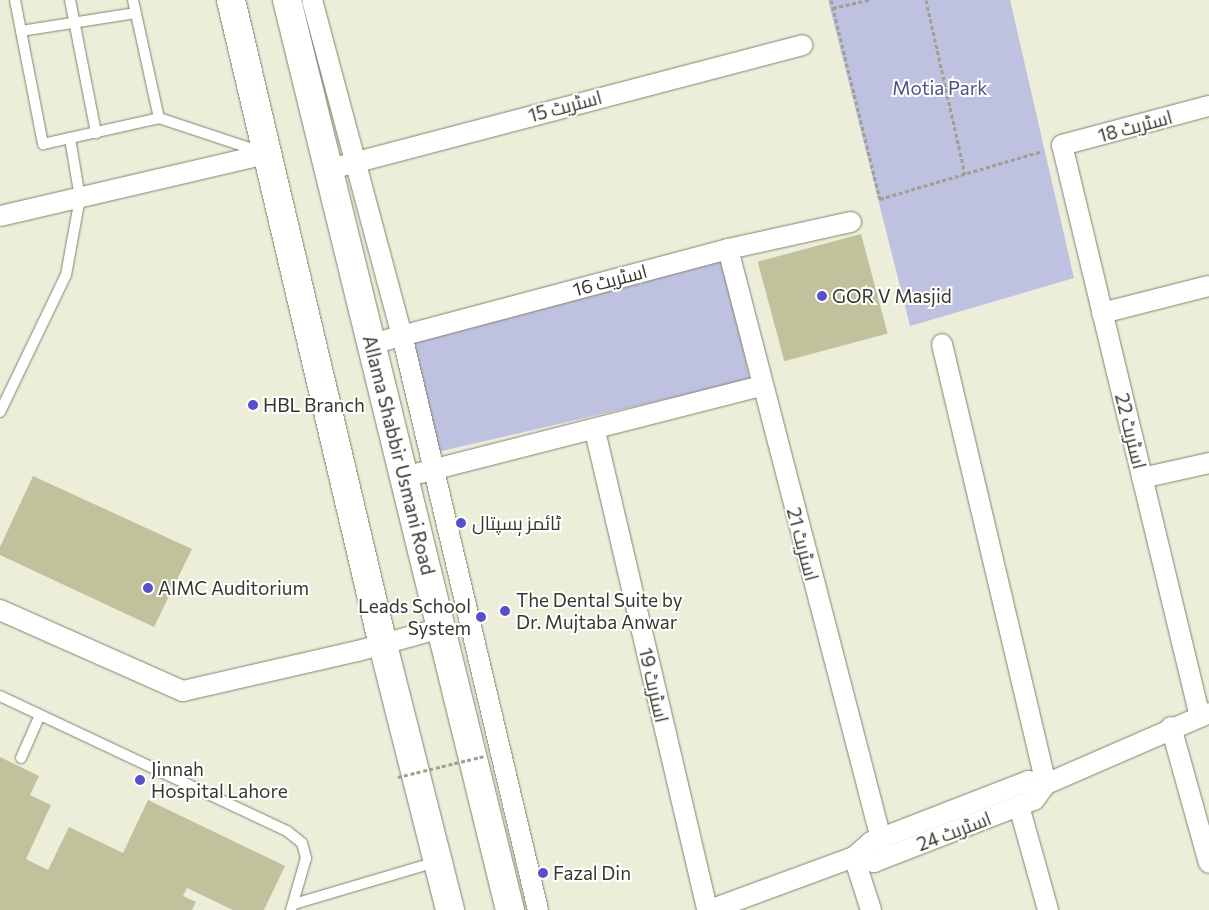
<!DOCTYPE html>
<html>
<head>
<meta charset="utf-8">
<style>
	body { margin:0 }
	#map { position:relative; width:1209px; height:910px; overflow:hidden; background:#edeeda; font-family:Commissioner,Cairo,sans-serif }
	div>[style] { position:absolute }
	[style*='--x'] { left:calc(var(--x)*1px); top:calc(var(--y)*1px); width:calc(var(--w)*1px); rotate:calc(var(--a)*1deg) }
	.green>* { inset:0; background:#bec1e0; transform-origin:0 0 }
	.building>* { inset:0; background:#c1c29c; transform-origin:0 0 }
	.path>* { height:3px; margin-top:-1.5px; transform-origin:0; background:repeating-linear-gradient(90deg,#a0a091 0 4px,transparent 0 6.5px) }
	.roads { filter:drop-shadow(0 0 1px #81826f) drop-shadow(0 0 1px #81826f) }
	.lane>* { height:10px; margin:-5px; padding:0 5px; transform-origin:5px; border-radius:5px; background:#fff }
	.street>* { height:20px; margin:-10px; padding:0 10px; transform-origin:10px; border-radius:10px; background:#fff }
	.secondary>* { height:28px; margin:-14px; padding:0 14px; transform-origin:14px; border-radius:14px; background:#fff }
	.path-bridge>* { height:3px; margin-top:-1.5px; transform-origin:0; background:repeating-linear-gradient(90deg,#a0a091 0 4px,transparent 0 6.5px) }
	.dots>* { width:14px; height:14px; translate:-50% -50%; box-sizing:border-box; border:2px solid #fff; border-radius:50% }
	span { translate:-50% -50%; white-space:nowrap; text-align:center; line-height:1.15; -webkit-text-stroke:4px #fff; paint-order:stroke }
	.park-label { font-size:19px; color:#4f5183 }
	.street-label { font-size:19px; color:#37372f }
	.poi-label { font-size:19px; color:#37372f }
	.left { translate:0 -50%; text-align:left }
	.right { translate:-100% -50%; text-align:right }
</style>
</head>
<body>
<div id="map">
	<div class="green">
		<div style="clip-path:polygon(828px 0,1010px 0,1074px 278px,910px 326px)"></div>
		<div style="left:722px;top:258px;width:125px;height:320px;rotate:77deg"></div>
	</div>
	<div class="building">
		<div style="left:861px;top:234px;width:103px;height:107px;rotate:75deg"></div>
		<div style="clip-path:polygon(33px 476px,192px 549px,154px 627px,0 555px,0 547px)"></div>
		<div style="clip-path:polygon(0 757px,39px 776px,30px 795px,51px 805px,26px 859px,48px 870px,69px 827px,123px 853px,148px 800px,285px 866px,264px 910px,233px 910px,187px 888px,183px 896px,196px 902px,192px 910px,0 910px)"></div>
	</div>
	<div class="path">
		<div style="--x:831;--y:0;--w:205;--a:76.2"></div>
		<div style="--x:880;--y:199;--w:169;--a:-16.5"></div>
		<div style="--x:926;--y:0;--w:178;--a:77.4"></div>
		<div style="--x:833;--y:8;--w:37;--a:-13"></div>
	</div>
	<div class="roads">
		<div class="lane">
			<div style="--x:15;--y:0;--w:147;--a:79"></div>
			<div style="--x:43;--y:144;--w:119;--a:-12.6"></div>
			<div style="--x:159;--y:118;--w:108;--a:18.4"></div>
			<div style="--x:70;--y:0;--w:136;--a:78.9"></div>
			<div style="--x:133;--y:0;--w:121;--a:77.6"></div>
			<div style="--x:21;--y:31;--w:116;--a:-8.9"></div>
			<div style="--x:0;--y:412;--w:152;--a:-64.3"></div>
			<div style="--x:66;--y:275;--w:78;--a:-79.7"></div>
			<div style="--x:80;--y:198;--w:61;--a:-99.5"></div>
			<div style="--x:0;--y:696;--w:317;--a:25.2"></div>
			<div style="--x:287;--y:831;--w:19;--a:39"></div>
			<div style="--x:302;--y:843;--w:16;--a:75"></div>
			<div style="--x:306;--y:858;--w:54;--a:106.1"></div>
			<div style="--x:21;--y:758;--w:47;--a:-66.2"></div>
			<div style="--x:294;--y:904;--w:148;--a:-16.5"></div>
		</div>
		<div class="street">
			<div style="--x:312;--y:0;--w:347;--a:75"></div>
			<div style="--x:402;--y:335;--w:591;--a:76.69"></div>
			<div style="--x:342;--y:166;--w:476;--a:-14.7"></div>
			<div style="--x:0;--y:216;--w:274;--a:-13.1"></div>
			<div style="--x:728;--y:249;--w:610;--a:75.46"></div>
			<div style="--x:1102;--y:313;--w:110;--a:-14.2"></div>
			<div style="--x:371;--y:344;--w:369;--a:-14.9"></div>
			<div style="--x:728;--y:249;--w:126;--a:-12.4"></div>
			<div style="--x:595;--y:431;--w:492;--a:76.8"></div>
			<div style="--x:404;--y:477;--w:369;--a:-14.3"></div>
			<div style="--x:1142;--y:478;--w:69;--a:-12.6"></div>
			<div style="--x:0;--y:610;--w:200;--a:23.9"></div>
			<div style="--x:183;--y:691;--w:180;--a:-12.9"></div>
			<div style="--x:358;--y:651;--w:86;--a:-15.5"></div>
			<div style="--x:1200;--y:717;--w:588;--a:-103.56"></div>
			<div style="--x:1062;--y:145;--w:152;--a:-14.9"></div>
			<div style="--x:1171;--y:727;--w:141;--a:74.4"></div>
			<div style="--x:1019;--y:806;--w:108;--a:74.4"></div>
			<div style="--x:854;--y:857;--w:21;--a:14"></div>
			<div style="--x:874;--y:862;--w:172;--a:-21.2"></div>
			<div style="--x:1034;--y:800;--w:20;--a:-53"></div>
			<div style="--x:1046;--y:784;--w:452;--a:-103.3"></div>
			<div style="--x:854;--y:857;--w:56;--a:72.2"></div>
			<div style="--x:710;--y:910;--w:153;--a:-20.2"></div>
			<div style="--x:854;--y:857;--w:23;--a:-41"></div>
			<div style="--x:871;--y:842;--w:168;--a:-21.2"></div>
			<div style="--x:1028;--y:781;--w:18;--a:9"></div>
			<div style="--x:1046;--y:784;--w:178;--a:-23.5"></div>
		</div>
		<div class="secondary">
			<div style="--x:231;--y:0;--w:663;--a:76.74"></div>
			<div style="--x:383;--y:645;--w:273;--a:75.8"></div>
			<div style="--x:287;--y:0;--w:937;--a:76.23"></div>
		</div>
	</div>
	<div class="path-bridge">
		<div style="--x:398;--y:777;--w:89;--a:-13.7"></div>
	</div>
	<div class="dots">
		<div style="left:822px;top:296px;background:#5850c8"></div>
		<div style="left:253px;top:405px;background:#5850c8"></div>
		<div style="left:461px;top:523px;background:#5850c8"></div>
		<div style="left:148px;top:588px;background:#5850c8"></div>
		<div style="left:505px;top:611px;background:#5850c8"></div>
		<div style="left:481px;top:617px;background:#5850c8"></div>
		<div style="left:140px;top:780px;background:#5850c8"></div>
		<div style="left:543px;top:873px;background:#5850c8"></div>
	</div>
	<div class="park-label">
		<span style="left:940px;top:88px">Motia Park</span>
	</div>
	<div class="street-label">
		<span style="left:565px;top:106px;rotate:-15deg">اسٹریٹ 15</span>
		<span style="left:1135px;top:126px;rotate:-15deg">اسٹریٹ 18</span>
		<span style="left:610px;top:280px;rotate:-15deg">اسٹریٹ 16</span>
		<span style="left:1131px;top:431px;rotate:76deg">اسٹریٹ 22</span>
		<span style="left:399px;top:455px;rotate:76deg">Allama Shabbir Usmani Road</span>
		<span style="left:803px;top:544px;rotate:75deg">اسٹریٹ 21</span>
		<span style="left:654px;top:685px;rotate:77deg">اسٹریٹ 19</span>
		<span style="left:954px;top:831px;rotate:-21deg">اسٹریٹ 24</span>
	</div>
	<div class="poi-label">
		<span class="left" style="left:832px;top:296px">GOR V Masjid</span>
		<span class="left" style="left:263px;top:405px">HBL Branch</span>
		<span class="left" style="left:472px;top:523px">ٹائمز ہسپتال</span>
		<span class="left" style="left:158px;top:588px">AIMC Auditorium</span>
		<span class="left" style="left:516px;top:611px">The Dental Suite by<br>Dr. Mujtaba Anwar</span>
		<span class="right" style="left:471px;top:617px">Leads School<br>System</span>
		<span class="left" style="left:151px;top:780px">Jinnah<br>Hospital Lahore</span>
		<span class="left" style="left:553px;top:873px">Fazal Din</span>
	</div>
</div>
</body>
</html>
